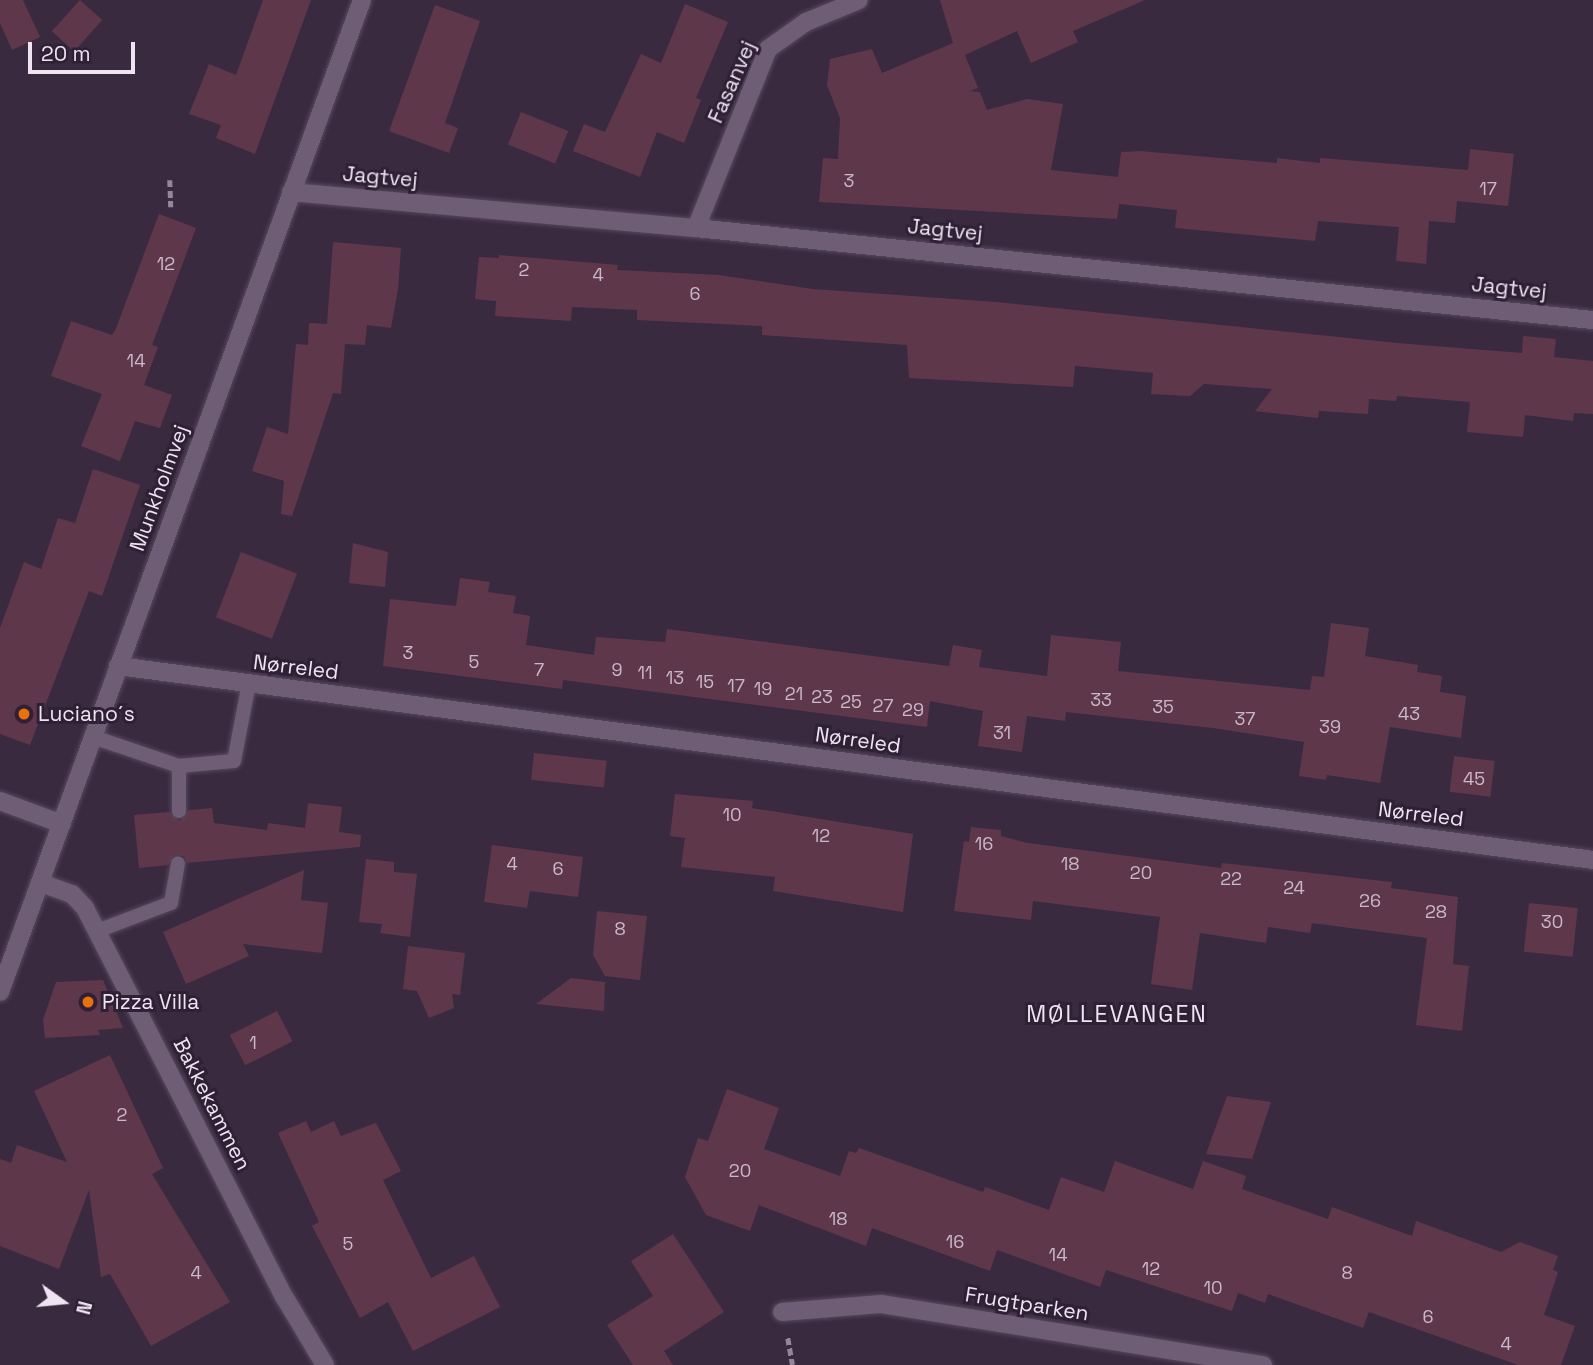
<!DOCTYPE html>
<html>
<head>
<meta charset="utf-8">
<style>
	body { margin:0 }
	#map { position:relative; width:1593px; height:1365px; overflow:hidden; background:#3a2a40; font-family:"Space Grotesk",sans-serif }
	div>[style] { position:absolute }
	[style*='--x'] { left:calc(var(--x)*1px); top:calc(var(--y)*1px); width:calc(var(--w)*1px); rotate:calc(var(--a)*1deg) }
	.building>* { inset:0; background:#5f374b; transform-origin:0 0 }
	.path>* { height:4.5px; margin-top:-2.25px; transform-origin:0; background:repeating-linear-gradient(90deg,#948799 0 7px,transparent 0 10.5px) }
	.roads { filter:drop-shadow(0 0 2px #56495b) drop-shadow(0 0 2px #56495b) }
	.lane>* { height:14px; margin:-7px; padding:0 7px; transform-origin:7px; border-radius:7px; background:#6f5d75 }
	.street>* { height:18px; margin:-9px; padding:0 9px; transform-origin:9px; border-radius:9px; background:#6f5d75 }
	.secondary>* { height:18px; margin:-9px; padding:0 9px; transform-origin:9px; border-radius:9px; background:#6f5d75 }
	.dots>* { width:19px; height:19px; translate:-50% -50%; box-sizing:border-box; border:4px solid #302035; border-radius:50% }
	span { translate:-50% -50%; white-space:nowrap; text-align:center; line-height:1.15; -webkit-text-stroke:6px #302035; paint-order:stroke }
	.number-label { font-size:18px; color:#cab9c8 }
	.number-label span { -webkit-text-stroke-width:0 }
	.street-label { font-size:21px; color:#eee4f2 }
	.poi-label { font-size:21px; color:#eee4f2 }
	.left { translate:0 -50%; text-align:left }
	.neighbourhood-label { font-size:23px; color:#eee4f2; letter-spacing:2px }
	.north { position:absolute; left:28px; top:1267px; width:70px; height:70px; -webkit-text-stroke:5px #302035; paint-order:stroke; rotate:105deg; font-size:19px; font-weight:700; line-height:28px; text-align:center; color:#eee4f2 }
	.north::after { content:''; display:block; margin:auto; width:24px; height:32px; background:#eee4f2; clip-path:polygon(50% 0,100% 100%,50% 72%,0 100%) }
	.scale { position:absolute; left:28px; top:42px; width:107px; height:32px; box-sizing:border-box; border:4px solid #eee4f2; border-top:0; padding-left:9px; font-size:21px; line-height:24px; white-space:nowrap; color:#eee4f2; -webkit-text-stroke:5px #302035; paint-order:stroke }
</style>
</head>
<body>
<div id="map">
	<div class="building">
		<div style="clip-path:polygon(0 0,23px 0,40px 37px,12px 50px,0 23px)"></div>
		<div style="left:80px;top:0;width:30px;height:42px;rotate:42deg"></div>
		<div style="clip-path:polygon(263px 0,311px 0,255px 154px,216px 138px,221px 125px,189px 114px,209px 64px,236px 75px)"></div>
		<div style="clip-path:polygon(940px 0,1145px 0,1073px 31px,1078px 42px,1031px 63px,1017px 31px,965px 55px,978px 88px,970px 91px,980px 92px,987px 110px,1027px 99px,1063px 104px,1051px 170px,1118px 177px,1121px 152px,1140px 151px,1277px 163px,1277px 158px,1320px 163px,1320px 158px,1468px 170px,1470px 149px,1514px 154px,1508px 206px,1457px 201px,1455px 223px,1429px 221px,1426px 264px,1396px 261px,1399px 227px,1318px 221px,1315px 241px,1175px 228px,1177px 210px,1119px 204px,1117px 219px,819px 202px,823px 158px,838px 159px,840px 118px,827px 85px,830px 59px,872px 49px,882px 73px,953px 43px)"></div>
		<div style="clip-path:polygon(685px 4px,728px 22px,696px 98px,701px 100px,684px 143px,657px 132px,640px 177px,573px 151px,584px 124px,605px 132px,641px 54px,661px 63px)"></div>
		<div style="clip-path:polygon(435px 5px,480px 21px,445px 123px,458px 128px,449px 153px,389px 131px)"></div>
		<div style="left:521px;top:112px;width:51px;height:35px;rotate:22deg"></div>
		<div style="clip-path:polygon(159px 214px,196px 228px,152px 345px,158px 347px,144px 385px,172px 395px,160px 428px,135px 421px,120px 461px,81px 446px,102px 394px,51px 376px,71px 321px,112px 335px,115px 331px)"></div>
		<div style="clip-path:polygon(333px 242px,401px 248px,398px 289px,391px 328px,367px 325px,365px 345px,345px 344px,341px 394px,333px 393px,292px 516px,281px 514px,284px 481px,252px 471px,267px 427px,288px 434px,296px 344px,308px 345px,309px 323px,327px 324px)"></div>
		<div style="clip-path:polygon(499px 255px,618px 265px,617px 270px,719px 275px,813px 289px,996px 302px,1397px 343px,1522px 353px,1523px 336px,1556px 339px,1554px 357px,1593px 361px,1593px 414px,1574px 413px,1573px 421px,1525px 415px,1523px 437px,1467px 432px,1470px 402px,1397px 396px,1396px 401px,1369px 399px,1368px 414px,1319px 411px,1318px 418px,1255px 411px,1272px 389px,1204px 384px,1190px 396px,1151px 394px,1153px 373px,1075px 366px,1073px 387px,909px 378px,907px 345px,762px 335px,762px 326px,637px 320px,637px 310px,572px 307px,571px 321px,495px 316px,496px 301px,475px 299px,479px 257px,499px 258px)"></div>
		<div style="clip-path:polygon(93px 469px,140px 485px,102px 596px,89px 591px,30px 745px,0 734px,0 628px,24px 562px,41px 569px,58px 518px,75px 523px)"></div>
		<div style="clip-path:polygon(353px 543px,388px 552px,385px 587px,349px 583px)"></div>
		<div style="left:241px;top:552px;width:60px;height:70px;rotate:21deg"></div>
		<div style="clip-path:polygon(460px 578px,490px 582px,488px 592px,516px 596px,513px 613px,530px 616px,526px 645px,594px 655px,596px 637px,665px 642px,667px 629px,949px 666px,953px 645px,982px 650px,979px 667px,1047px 676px,1051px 635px,1121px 642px,1118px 671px,1310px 690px,1312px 676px,1324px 677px,1331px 623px,1369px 628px,1365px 656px,1418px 665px,1417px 672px,1442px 676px,1440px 692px,1466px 696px,1461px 738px,1390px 727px,1380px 783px,1327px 775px,1326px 780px,1299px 776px,1304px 742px,1213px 728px,1066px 712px,1065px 721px,1027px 716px,1022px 752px,978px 746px,983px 711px,930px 701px,927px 727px,563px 680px,562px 689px,383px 666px,390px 599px,456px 606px)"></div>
		<div style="left:534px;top:753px;width:73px;height:27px;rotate:6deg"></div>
		<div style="left:1454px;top:756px;width:41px;height:36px;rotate:7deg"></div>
		<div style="clip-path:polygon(675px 794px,753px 801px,752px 808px,913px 834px,903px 912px,773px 891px,775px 877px,681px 867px,685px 838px,670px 836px)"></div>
		<div style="clip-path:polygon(308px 803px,342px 807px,339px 832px,361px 835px,360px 847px,187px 863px,184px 856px,175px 855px,168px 865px,139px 868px,134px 815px,170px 812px,180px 821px,189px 810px,212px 808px,214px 823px,267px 830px,268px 823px,305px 828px)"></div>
		<div style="clip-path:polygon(971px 827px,1001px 830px,1001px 836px,1028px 843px,1221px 868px,1222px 863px,1392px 882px,1391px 888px,1458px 897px,1453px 964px,1469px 966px,1462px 1031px,1416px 1025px,1427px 938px,1312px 923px,1310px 933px,1268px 927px,1266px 943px,1200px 933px,1192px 990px,1151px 984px,1160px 917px,1033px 901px,1031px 920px,954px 911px,964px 841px,969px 842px)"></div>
		<div style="clip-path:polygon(492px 845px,583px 857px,578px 897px,530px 891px,527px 908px,484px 902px)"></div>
		<div style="clip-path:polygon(366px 859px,394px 862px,394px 872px,417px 874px,410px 937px,380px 933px,382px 924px,359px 922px)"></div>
		<div style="clip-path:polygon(304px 870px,301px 900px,328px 903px,322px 953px,243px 944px,249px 956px,186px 984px,163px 932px)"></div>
		<div style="left:1529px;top:903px;width:49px;height:49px;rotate:6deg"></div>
		<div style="clip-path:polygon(597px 911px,647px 916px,640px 980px,605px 976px,593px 955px)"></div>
		<div style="clip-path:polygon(408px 946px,465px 953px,460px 995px,452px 994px,454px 1008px,429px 1018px,417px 991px,403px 989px)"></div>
		<div style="clip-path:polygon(571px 978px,605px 982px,604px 1011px,536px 1004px)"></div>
		<div style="clip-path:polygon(103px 980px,123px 1028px,98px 1030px,100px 1035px,45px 1038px,43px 1020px,56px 982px)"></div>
		<div style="left:277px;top:1011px;width:34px;height:53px;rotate:63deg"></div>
		<div style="clip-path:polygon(110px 1055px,163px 1168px,152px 1174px,230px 1302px,151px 1346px,110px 1274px,101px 1277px,89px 1190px,59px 1269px,0 1246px,0 1159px,11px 1163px,17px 1145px,67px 1162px,34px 1091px)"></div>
		<div style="clip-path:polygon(727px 1089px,779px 1108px,764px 1149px,840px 1176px,849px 1151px,856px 1153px,859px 1148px,983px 1192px,985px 1187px,1049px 1210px,1061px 1177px,1104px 1192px,1115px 1161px,1193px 1189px,1203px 1161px,1246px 1176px,1242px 1189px,1328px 1219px,1332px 1207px,1412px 1236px,1416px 1221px,1501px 1252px,1520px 1242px,1558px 1256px,1553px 1270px,1558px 1272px,1544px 1315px,1575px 1326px,1561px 1365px,1518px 1365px,1369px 1312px,1363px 1328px,1268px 1294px,1265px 1303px,1238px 1293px,1232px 1311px,1106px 1270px,1100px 1287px,997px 1250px,990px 1271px,872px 1228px,866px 1246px,759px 1205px,750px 1231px,706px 1215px,685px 1177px,698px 1138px,708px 1141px)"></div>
		<div style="clip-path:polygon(1227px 1096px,1271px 1102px,1252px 1159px,1206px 1154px)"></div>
		<div style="clip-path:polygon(306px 1121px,311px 1132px,334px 1121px,341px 1136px,376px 1123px,401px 1171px,383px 1180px,431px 1278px,474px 1256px,500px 1307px,413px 1351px,388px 1302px,360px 1318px,312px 1226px,319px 1222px,278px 1133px)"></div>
		<div style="clip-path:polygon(673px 1234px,724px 1312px,664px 1351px,673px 1365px,633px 1365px,607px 1325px,653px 1296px,631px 1261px)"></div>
	</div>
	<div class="path">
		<div style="--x:170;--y:180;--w:27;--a:88"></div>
		<div style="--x:788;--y:1338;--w:27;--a:80"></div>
	</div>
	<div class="roads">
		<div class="lane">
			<div style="--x:93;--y:737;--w:91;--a:18.6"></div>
			<div style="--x:179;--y:766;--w:45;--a:90"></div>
			<div style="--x:179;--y:766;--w:55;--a:-5.2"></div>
			<div style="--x:234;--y:761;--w:79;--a:-79.1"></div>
			<div style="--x:97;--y:931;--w:79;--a:-20.7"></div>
			<div style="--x:171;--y:903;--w:40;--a:-80"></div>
		</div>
		<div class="street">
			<div style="--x:291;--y:192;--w:407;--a:5.1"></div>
			<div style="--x:696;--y:228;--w:902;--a:5.86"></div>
			<div style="--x:696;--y:228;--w:193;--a:-68.1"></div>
			<div style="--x:768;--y:49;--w:47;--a:-35.4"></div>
			<div style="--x:806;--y:22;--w:57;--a:-22.5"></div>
			<div style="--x:118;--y:666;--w:1488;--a:7.49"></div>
			<div style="--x:0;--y:801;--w:66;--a:20.4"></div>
			<div style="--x:41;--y:883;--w:33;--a:20"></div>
			<div style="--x:72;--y:894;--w:19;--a:47"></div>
			<div style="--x:85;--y:908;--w:438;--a:62.9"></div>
			<div style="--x:285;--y:1298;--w:78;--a:59.2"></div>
			<div style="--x:782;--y:1312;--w:99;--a:-4.6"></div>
			<div style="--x:881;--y:1304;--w:387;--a:9.1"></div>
		</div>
		<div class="secondary">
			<div style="--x:0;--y:992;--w:1056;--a:-69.95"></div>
		</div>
	</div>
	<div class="dots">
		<div style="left:24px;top:714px;background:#e8710a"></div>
		<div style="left:88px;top:1002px;background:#e8710a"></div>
	</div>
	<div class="number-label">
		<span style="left:849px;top:181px">3</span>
		<span style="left:1488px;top:189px">17</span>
		<span style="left:166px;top:264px">12</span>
		<span style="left:524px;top:270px">2</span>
		<span style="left:598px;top:275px">4</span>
		<span style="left:695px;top:294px">6</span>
		<span style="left:136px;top:361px">14</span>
		<span style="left:408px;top:653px">3</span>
		<span style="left:474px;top:662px">5</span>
		<span style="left:539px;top:670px">7</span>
		<span style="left:617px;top:670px">9</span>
		<span style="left:645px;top:673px">11</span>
		<span style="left:675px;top:678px">13</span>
		<span style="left:705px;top:682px">15</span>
		<span style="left:736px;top:686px">17</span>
		<span style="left:763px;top:689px">19</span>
		<span style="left:794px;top:694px">21</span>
		<span style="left:822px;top:697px">23</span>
		<span style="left:1101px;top:700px">33</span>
		<span style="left:851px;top:702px">25</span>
		<span style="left:883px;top:706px">27</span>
		<span style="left:1163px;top:707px">35</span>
		<span style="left:913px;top:710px">29</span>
		<span style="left:1409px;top:714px">43</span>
		<span style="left:1245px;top:719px">37</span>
		<span style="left:1330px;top:727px">39</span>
		<span style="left:1002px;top:733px">31</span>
		<span style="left:1474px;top:779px">45</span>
		<span style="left:732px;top:815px">10</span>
		<span style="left:821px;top:836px">12</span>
		<span style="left:984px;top:844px">16</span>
		<span style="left:512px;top:864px">4</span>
		<span style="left:1070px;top:864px">18</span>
		<span style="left:558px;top:869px">6</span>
		<span style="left:1141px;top:873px">20</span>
		<span style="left:1231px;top:879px">22</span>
		<span style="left:1294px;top:888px">24</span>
		<span style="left:1370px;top:901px">26</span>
		<span style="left:1436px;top:912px">28</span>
		<span style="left:1552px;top:922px">30</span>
		<span style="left:620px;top:929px">8</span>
		<span style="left:253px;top:1043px">1</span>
		<span style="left:122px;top:1115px">2</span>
		<span style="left:740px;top:1171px">20</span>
		<span style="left:838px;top:1219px">18</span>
		<span style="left:955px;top:1242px">16</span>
		<span style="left:348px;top:1244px">5</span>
		<span style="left:1058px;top:1255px">14</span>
		<span style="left:1151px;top:1269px">12</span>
		<span style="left:196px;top:1273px">4</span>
		<span style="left:1347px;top:1273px">8</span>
		<span style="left:1213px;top:1288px">10</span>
		<span style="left:1428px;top:1317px">6</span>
		<span style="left:1506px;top:1344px">4</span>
	</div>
	<div class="street-label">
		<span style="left:732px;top:82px;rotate:-66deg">Fasanvej</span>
		<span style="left:380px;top:177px;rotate:5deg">Jagtvej</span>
		<span style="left:945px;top:230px;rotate:6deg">Jagtvej</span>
		<span style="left:1509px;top:288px;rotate:6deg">Jagtvej</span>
		<span style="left:159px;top:488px;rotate:-70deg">Munkholmvej</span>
		<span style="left:296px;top:667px;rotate:7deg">Nørreled</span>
		<span style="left:858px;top:740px;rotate:8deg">Nørreled</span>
		<span style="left:1421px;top:814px;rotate:7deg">Nørreled</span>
		<span style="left:212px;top:1104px;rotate:63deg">Bakkekammen</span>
		<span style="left:1027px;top:1304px;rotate:9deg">Frugtparken</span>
	</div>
	<div class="poi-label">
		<span class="left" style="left:38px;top:714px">Luciano´s</span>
		<span class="left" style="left:102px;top:1002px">Pizza Villa</span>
	</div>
	<div class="neighbourhood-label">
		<span style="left:1117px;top:1014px">MØLLEVANGEN</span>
	</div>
	<div class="north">N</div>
	<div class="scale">20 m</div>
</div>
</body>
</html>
